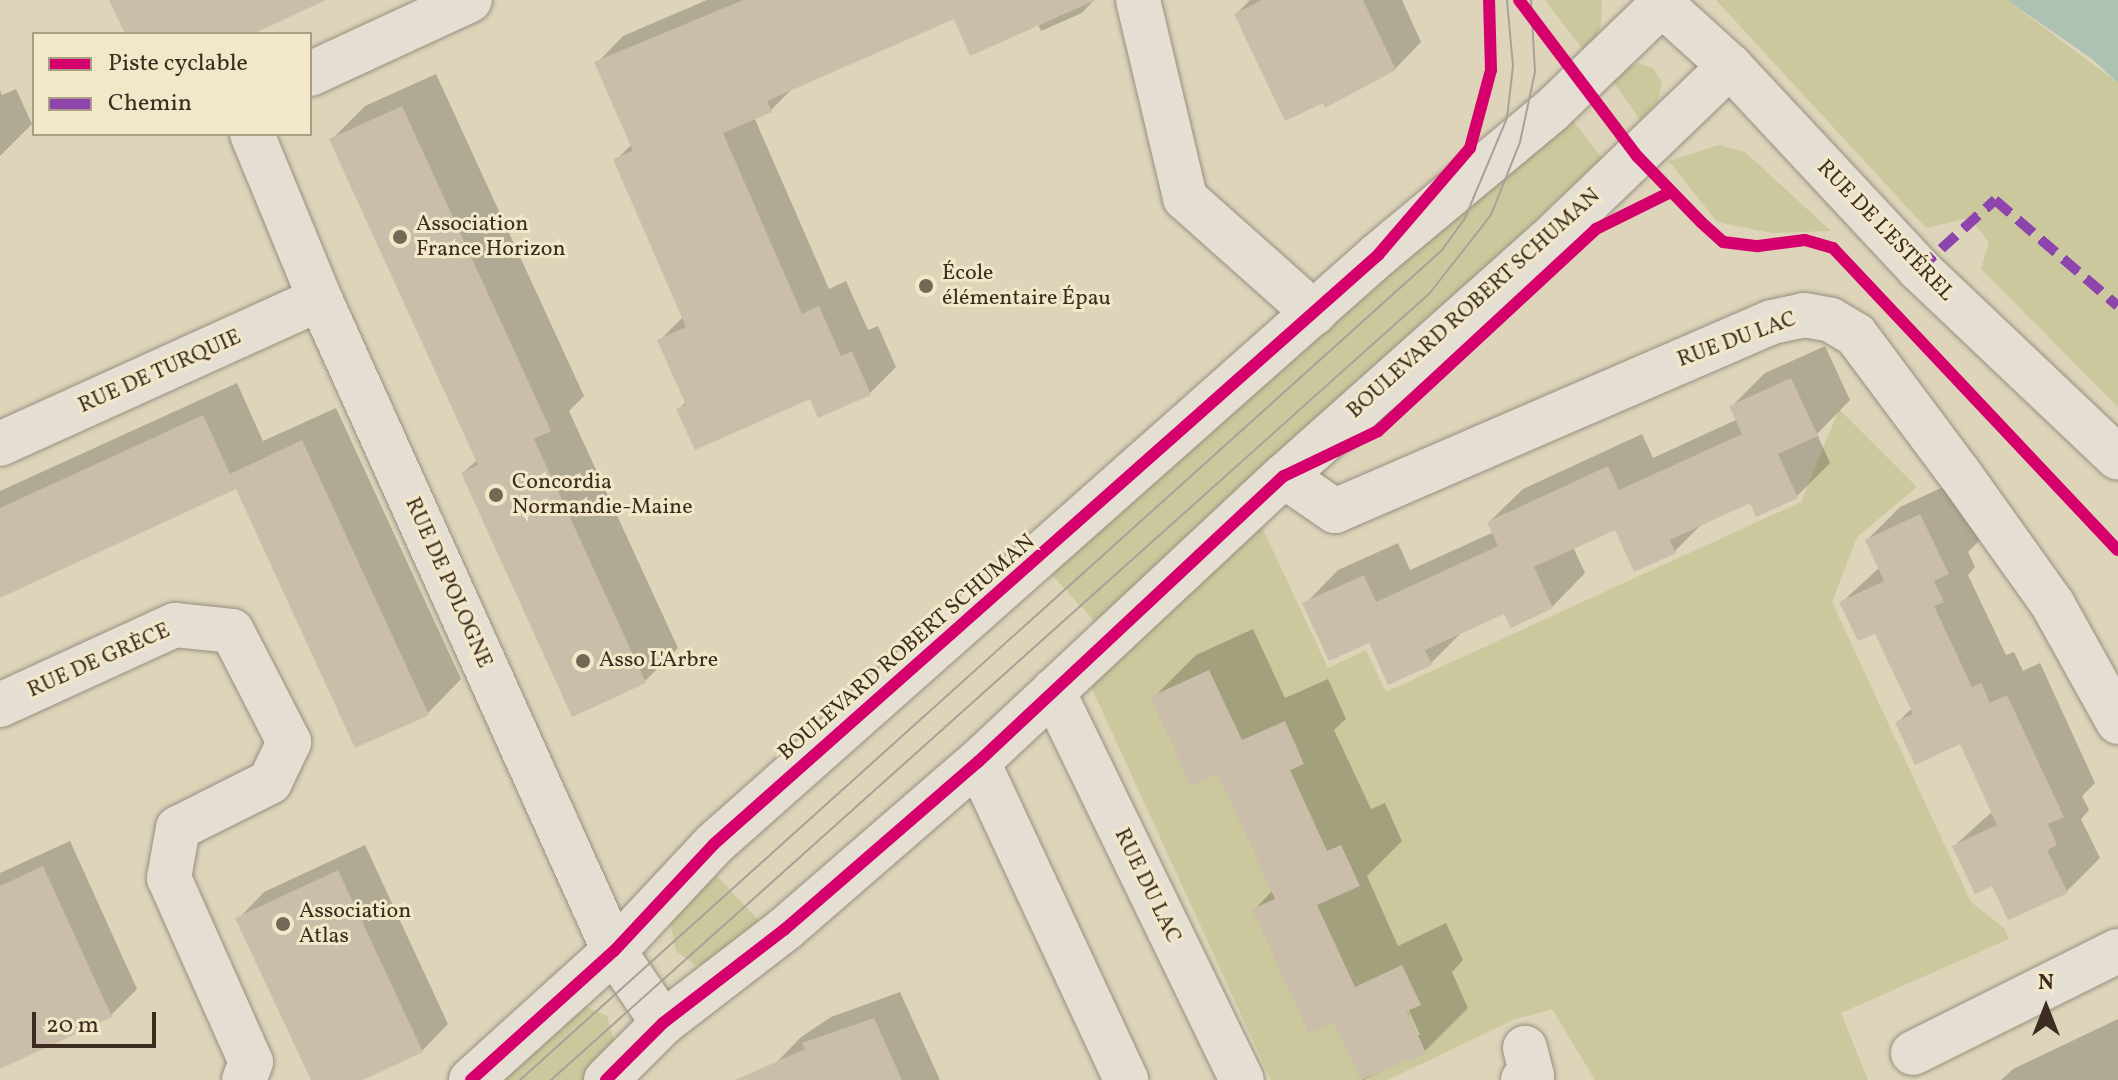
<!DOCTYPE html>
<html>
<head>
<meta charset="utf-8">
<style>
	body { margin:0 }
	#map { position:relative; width:2118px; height:1080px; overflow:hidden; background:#ddd4ba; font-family:Vollkorn,serif }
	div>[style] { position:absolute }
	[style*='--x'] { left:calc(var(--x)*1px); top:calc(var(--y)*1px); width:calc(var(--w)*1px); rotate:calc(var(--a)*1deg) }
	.green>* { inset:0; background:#ccc89d }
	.water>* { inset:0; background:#aec2b4 }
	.shadow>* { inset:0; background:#0003 }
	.building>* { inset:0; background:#cabda9 }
	.roads { filter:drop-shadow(0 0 2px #968f7f) drop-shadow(0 0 2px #968f7f) }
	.minor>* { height:44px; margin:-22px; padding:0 22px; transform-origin:22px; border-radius:22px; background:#e4dfd2 }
	.tram>* { height:2px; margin:-1px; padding:0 1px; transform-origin:1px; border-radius:1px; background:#a7a297 }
	.quiet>* { height:10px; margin-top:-5px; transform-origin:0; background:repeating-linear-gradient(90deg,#8e44ad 0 20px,transparent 0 30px) }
	.cycleway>* { height:12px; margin:-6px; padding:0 6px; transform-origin:6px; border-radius:6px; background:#d6006c }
	.dots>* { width:22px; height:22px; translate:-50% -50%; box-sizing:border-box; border:4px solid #f2e8c9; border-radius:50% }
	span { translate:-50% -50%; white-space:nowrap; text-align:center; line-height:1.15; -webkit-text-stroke:6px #f2e8c9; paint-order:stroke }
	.poi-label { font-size:22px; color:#3c2d20 }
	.left { translate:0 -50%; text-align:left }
	.street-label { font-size:22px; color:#3c2d20 }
	.legend { position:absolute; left:32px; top:32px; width:280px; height:104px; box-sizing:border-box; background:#f2e8c9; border:2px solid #a99d85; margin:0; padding:10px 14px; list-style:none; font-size:24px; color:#3c2d20 }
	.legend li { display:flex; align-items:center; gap:16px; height:40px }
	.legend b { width:40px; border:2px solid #a99d85 }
	.north { position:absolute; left:2006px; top:968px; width:80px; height:80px; -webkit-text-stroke:6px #f2e8c9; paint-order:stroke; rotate:0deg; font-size:22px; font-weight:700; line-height:32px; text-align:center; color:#3c2d20 }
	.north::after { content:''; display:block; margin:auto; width:28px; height:36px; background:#3c2d20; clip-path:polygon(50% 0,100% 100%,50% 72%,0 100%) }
	.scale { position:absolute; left:32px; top:1012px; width:124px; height:36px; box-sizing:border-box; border:4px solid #3c2d20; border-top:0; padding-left:10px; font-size:24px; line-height:28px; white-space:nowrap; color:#3c2d20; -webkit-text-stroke:6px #f2e8c9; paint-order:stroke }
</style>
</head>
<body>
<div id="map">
	<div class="green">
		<div style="clip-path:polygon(1545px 0,1602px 0,1601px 27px,1587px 55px)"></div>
		<div style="clip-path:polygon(1716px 0,2007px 0,2118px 83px,2118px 407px,1981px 269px,1989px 242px,1969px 218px,1926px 228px)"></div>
		<div style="clip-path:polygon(1638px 63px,1654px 69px,1662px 83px,1658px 101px,1640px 120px,1611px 78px)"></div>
		<div style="clip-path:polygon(1567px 113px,1602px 158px,1100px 627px,1051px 574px)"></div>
		<div style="clip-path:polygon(1719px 145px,1745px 152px,1831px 231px,1772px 233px,1717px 222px,1669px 161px)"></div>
		<div style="clip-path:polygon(1839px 409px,1917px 487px,1857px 537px,1832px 602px,1971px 902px,2004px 928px,2009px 939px,1841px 1013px,1868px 1080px,1595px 1080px,1552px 1009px,1513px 1020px,1388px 1080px,1271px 1080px,1083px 669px,1259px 521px,1328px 668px,1366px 650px,1386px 692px,1801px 502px)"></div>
		<div style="clip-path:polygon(715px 874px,764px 926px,714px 963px,695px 965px,676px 951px,670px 921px)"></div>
		<div style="clip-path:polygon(587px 1007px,607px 1016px,615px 1044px,583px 1080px,484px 1080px,570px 1008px)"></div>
	</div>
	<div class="water">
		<div style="clip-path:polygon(2007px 0,2118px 0,2118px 83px,2092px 59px)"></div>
	</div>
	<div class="shadow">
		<div style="clip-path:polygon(707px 0,1094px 0,1082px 13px,1041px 31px,1038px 24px,955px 16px,794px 87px,771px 110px,754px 117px,829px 289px,846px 281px,868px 330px,878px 326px,896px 367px,870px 393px,679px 409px,686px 402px,660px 340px,684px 316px,616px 160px,632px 144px,597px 63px,623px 36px)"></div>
		<div style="clip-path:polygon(1250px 0,1402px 0,1421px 42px,1395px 69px,1236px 14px)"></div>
		<div style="clip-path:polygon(436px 74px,584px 396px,569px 411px,678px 648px,645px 681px,463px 473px,478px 459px,331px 140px,365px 106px)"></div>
		<div style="clip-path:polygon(16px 89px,32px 124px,0 156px,0 90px,2px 95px)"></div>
		<div style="clip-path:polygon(1825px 346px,1850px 400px,1817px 434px,1830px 463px,1796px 497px,1751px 501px,1704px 522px,1675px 551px,1616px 528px,1573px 547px,1585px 573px,1552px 607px,1505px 612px,1463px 631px,1431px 663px,1370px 640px,1305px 604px,1338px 570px,1398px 543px,1410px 570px,1494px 532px,1489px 522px,1523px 489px,1642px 434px,1653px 458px,1738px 419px,1732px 406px,1765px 373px)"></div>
		<div style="clip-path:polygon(237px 383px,263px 441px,336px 408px,461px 679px,428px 713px,237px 487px,0 596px,0 491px)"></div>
		<div style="clip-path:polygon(1954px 482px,1980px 540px,1968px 552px,1975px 567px,1968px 575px,2006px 655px,2014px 652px,2023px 671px,2040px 663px,2095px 783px,2082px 796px,2089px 810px,2081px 819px,2100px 858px,2067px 891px,1993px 883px,1954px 846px,1993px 811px,1961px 742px,1897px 723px,1912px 708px,1876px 631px,1842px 602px,1880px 567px,1867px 540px,1900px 507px)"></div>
		<div style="clip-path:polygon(evenodd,1253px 629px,1285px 698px,1328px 679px,1346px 719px,1334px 730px,1371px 809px,1385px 803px,1402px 841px,1367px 876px,1398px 946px,1446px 923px,1463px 960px,1452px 972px,1468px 1008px,1425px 1051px,1363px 1080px,1335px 1019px,1254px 910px,1273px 890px,1219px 771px,1153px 698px,1196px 655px,1253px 629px,1405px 1002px,1420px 1035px,1416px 1035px,1405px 1002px)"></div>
		<div style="clip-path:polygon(70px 841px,137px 989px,111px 1015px,0 1045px,0 873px)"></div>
		<div style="clip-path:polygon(365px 845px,448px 1024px,422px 1051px,358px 1080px,313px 1080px,238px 919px,264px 892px)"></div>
		<div style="clip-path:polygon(900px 992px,940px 1080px,782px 1080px,775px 1064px,801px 1037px,831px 1017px)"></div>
		<div style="clip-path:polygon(2118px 1019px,2118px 1080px,2001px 1080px,2013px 1069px)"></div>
	</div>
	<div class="building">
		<div style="clip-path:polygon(109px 0,326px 0,253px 34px,125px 34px)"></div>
		<div style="clip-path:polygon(743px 0,1096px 0,970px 56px,954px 19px,767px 101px,772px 112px,723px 133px,802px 314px,819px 306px,841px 356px,852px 351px,871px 395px,818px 418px,810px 399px,695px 450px,676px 409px,686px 405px,657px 340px,686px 327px,613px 159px,633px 151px,594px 62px)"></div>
		<div style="clip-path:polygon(1262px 0,1363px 0,1396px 70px,1325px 108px,1323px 103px,1285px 121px,1234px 14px)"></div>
		<div style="clip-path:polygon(402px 106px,551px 431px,534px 439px,646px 683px,572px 717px,461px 473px,478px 465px,329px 139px)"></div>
		<div style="clip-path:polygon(1791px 378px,1818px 436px,1778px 454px,1798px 498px,1756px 517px,1750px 503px,1670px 540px,1676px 553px,1634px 572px,1615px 530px,1534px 567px,1553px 608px,1511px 628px,1504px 614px,1425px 650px,1432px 665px,1388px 685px,1369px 643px,1329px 661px,1302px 603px,1364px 575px,1376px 602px,1498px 546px,1487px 522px,1608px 466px,1619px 490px,1742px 434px,1729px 406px)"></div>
		<div style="clip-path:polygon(203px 415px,230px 474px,302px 440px,429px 715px,355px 748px,236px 489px,0 598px,0 508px)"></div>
		<div style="clip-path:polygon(1920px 514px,1949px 574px,1934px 581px,1944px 602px,1934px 606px,1972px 687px,1981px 683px,1990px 703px,2007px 695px,2064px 817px,2048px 824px,2057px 845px,2047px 850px,2068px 893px,2008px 920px,1992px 886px,1975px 894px,1952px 846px,1997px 825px,1960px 744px,1915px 765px,1895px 722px,1913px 714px,1875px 634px,1858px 641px,1839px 602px,1884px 581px,1865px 540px)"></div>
		<div style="clip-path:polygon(1209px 670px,1242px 740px,1285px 721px,1304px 764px,1290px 770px,1327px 851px,1341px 845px,1360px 886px,1317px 905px,1355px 987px,1402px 965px,1421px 1005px,1407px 1011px,1426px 1053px,1361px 1080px,1334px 1022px,1309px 1034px,1252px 909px,1275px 899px,1218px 774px,1191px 786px,1150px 697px)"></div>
		<div style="clip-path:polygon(43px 866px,112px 1017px,0 1069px,0 886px)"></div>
		<div style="clip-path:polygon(338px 870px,423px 1052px,363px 1080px,311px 1080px,235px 918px)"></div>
		<div style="clip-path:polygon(874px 1018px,902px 1080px,735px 1080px,805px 1049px,802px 1043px)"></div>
	</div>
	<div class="roads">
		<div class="minor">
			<div style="--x:1138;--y:0;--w:204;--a:76.6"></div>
			<div style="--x:1185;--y:198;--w:173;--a:41.7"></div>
			<div style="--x:1657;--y:0;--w:98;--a:42.1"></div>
			<div style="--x:1730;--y:66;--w:277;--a:47"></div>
			<div style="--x:1919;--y:269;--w:274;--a:43.5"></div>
			<div style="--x:310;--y:74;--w:176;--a:-24.8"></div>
			<div style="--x:252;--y:134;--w:178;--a:67.6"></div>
			<div style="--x:320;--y:299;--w:715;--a:65.73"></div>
			<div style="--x:614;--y:951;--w:87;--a:55.8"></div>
			<div style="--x:0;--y:444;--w:351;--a:-24.4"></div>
			<div style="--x:1284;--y:476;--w:62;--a:34.5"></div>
			<div style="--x:1335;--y:511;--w:476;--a:-23.4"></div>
			<div style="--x:1772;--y:322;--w:33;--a:-12"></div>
			<div style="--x:1804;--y:315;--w:27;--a:10"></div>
			<div style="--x:1831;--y:320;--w:29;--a:31"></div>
			<div style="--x:1856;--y:335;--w:172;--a:53.3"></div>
			<div style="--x:1959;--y:473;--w:162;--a:54.5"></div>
			<div style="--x:2053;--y:605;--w:134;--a:60.9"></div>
			<div style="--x:1053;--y:691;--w:432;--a:64.1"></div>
			<div style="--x:0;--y:705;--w:192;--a:-24.6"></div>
			<div style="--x:175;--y:625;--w:57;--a:6"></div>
			<div style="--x:232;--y:631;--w:125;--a:62.8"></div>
			<div style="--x:289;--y:742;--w:44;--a:115.4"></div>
			<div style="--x:270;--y:782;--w:103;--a:153.4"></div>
			<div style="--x:178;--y:828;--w:51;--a:100.2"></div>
			<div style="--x:169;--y:878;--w:201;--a:66"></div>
			<div style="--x:251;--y:1062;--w:19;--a:111"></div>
			<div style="--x:978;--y:762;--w:351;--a:65"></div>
			<div style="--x:1913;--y:1053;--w:229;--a:-26.5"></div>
			<div style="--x:471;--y:1080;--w:193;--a:-42.1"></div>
			<div style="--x:614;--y:951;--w:146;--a:-46.9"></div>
			<div style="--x:714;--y:844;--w:888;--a:-41.57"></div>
			<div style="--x:1378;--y:255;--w:225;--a:-39.8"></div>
			<div style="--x:1551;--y:111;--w:153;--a:-43.9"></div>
			<div style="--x:606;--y:1080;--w:81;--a:-45"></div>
			<div style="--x:663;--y:1023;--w:154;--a:-37.6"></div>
			<div style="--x:785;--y:929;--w:255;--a:-40.9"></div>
			<div style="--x:978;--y:762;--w:419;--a:-43.1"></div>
			<div style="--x:1284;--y:476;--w:353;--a:-41.7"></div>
			<div style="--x:1548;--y:241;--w:252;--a:-43.9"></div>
			<div style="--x:1523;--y:1080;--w:10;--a:-24"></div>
			<div style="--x:1532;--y:1076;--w:29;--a:-104"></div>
		</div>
	</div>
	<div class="tram">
		<div style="--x:520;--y:1080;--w:1241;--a:-41.99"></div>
		<div style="--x:1442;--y:250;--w:39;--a:-54"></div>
		<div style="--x:1465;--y:218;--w:108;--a:-67.2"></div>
		<div style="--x:1507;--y:118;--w:52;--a:-83.4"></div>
		<div style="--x:1513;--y:66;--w:66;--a:-95.2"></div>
		<div style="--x:551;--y:1080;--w:1178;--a:-41.84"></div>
		<div style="--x:1429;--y:294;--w:100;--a:-51.9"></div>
		<div style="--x:1491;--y:215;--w:79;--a:-68.3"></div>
		<div style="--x:1520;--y:142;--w:72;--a:-77.9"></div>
		<div style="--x:1535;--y:72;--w:72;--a:-93.2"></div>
	</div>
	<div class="quiet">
		<div style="--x:1919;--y:269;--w:103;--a:-42.2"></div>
		<div style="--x:1995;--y:200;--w:162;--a:40.8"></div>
	</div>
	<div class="cycleway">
		<div style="--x:1519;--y:0;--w:196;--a:52.9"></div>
		<div style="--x:1637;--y:156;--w:93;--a:45.9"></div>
		<div style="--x:1702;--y:223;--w:28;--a:42"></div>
		<div style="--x:1723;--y:242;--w:35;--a:7"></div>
		<div style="--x:1758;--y:246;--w:47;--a:-7.3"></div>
		<div style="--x:1805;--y:240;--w:29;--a:16"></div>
		<div style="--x:1833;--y:248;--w:415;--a:46.7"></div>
		<div style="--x:471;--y:1080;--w:193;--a:-42.1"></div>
		<div style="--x:614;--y:951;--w:146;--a:-46.9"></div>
		<div style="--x:714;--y:844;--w:888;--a:-41.57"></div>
		<div style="--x:1378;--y:255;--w:141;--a:-49.3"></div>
		<div style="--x:1470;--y:148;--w:81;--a:-74.9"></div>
		<div style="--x:1491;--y:70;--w:70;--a:-91.6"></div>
		<div style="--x:606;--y:1080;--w:81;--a:-45"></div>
		<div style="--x:663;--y:1023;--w:154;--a:-37.6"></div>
		<div style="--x:785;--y:929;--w:255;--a:-40.9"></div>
		<div style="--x:978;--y:762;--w:419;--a:-43.1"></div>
		<div style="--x:1284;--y:476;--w:104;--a:-25.6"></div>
		<div style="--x:1378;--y:431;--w:297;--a:-42.8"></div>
		<div style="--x:1596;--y:229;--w:81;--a:-26.3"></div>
	</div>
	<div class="dots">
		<div style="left:400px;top:237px;background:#746756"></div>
		<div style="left:926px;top:286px;background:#746756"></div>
		<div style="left:496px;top:495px;background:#746756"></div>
		<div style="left:583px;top:661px;background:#746756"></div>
		<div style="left:283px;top:924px;background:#746756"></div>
	</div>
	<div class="poi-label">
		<span class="left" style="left:416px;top:237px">Association<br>France Horizon</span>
		<span class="left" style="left:942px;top:286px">École<br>élémentaire Épau</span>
		<span class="left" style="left:512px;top:495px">Concordia<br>Normandie-Maine</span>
		<span class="left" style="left:599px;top:661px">Asso L'Arbre</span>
		<span class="left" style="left:299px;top:924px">Association<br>Atlas</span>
	</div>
	<div class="street-label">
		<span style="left:1885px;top:231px;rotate:46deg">RUE DE L'ESTÉREL</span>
		<span style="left:1474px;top:304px;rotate:-42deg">BOULEVARD ROBERT SCHUMAN</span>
		<span style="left:1737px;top:340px;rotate:-20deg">RUE DU LAC</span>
		<span style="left:160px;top:372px;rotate:-24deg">RUE DE TURQUIE</span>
		<span style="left:448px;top:583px;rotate:66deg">RUE DE POLOGNE</span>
		<span style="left:907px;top:648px;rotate:-41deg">BOULEVARD ROBERT SCHUMAN</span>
		<span style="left:99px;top:661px;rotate:-24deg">RUE DE GRÈCE</span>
		<span style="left:1147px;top:886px;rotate:64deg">RUE DU LAC</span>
	</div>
	<ul class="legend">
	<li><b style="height:10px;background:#d6006c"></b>Piste cyclable</li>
	<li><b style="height:10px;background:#8e44ad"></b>Chemin</li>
	</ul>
	<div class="north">N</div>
	<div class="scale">20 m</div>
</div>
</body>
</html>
